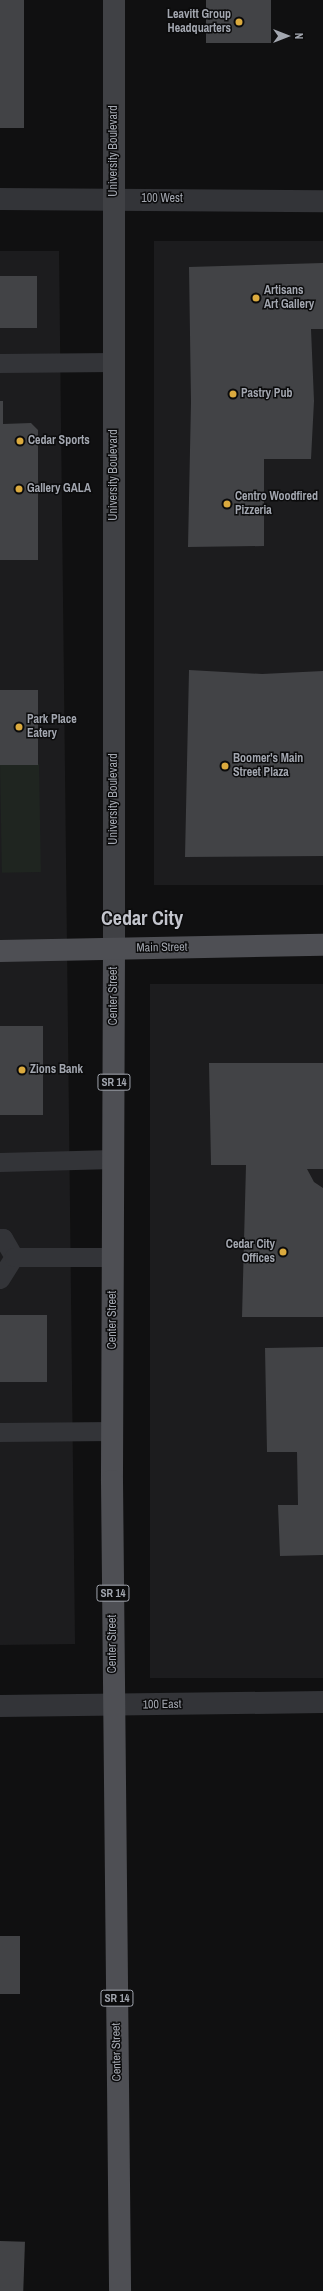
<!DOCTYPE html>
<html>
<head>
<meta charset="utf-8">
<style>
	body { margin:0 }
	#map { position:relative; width:323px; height:2291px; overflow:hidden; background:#101011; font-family:"Archivo Narrow",sans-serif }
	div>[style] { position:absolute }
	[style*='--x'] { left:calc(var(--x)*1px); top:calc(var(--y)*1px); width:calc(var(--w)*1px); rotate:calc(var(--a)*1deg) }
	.built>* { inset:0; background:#1c1c1e; transform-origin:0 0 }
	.green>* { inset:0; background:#1f2520; transform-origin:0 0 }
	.building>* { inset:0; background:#424346; transform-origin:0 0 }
	.lane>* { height:19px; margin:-9.5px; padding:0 9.5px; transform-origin:9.5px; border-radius:9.5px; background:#333438 }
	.street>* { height:22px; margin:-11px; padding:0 11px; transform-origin:11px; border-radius:11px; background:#333438 }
	.secondary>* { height:22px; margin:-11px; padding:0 11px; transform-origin:11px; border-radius:11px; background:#404145 }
	.primary>* { height:22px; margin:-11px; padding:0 11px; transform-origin:11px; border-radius:11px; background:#4e4f54 }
	.dots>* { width:11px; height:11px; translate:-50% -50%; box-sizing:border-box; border:2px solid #0b0b0c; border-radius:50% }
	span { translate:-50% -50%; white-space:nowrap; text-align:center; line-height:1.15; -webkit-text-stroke:3px #0b0b0c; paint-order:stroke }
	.shield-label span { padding:1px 3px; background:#0b0b0c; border:1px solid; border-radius:3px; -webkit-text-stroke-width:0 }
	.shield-label { font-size:11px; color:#a3a7b0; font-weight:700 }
	.poi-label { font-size:12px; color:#a3a7b0; font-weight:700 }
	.right { translate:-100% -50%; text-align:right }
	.left { translate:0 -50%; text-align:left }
	.street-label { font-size:12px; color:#a3a7b0 }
	.town-label { font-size:20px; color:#c3c5cd; font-weight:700 }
	.north { position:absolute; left:267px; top:16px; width:40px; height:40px; -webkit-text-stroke:3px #0b0b0c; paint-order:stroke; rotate:90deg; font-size:11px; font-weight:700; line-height:16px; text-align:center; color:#a3a7b0 }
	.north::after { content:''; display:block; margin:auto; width:14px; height:18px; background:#a3a7b0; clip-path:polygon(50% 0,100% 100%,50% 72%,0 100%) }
</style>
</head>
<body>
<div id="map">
	<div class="built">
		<div style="left:323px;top:241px;width:644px;height:169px;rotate:90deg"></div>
		<div style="clip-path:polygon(0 251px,59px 251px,75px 1644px,0 1645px)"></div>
		<div style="left:150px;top:984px;width:173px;height:694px"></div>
	</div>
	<div class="green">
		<div style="left:39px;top:764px;width:108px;height:39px;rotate:89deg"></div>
	</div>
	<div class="building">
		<div style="left:0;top:0;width:24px;height:128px"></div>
		<div style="left:206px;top:0;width:65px;height:43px"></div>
		<div style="clip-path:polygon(323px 263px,323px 329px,311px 329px,314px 401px,311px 459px,264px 459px,264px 546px,188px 547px,191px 402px,189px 267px)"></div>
		<div style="left:0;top:276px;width:37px;height:52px"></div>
		<div style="clip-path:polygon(0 401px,3px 401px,3px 424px,31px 423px,38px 430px,38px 560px,0 560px)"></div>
		<div style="clip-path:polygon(189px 670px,262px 674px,323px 671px,323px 856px,185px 857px)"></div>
		<div style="left:0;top:690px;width:38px;height:75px"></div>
		<div style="left:0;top:1026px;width:43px;height:89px"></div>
		<div style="clip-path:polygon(209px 1063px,323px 1063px,323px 1169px,307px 1169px,314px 1182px,323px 1188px,323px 1317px,242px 1317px,246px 1165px,211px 1165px)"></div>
		<div style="left:0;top:1315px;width:47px;height:67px"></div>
		<div style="clip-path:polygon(323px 1347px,323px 1555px,280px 1556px,278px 1505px,298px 1505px,297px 1452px,267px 1452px,265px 1348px)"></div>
		<div style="left:0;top:1936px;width:20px;height:58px"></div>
		<div style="left:0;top:2241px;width:25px;height:50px;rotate:2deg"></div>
	</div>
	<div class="lane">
		<div style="--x:0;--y:363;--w:114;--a:-0.5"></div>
		<div style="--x:0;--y:1162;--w:113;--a:-1.5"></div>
		<div style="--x:0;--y:1238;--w:3;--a:0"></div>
		<div style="--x:3;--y:1238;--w:22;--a:60"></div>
		<div style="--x:0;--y:1279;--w:26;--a:-58"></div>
		<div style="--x:14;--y:1257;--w:99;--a:0"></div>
		<div style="--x:0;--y:1432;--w:113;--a:-0.5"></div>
	</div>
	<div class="street">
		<div style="--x:0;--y:199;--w:323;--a:0.4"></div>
		<div style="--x:0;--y:1706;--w:323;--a:-0.7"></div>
	</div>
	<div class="secondary">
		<div style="--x:114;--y:0;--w:950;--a:90"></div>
	</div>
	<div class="primary">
		<div style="--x:114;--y:950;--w:531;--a:90.22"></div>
		<div style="--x:112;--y:1481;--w:810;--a:89.43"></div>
		<div style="--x:0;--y:951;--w:323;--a:-1.1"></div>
	</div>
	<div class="dots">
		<div style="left:239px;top:22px;background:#dbaa3e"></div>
		<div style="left:256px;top:298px;background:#dbaa3e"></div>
		<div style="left:233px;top:394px;background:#dbaa3e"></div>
		<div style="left:20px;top:441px;background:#dbaa3e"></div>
		<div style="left:19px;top:489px;background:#dbaa3e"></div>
		<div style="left:227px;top:504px;background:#dbaa3e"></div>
		<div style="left:19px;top:727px;background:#dbaa3e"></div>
		<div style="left:225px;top:766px;background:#dbaa3e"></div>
		<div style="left:22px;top:1070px;background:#dbaa3e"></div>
		<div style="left:283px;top:1252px;background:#dbaa3e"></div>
	</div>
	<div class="shield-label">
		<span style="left:114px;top:1082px">SR 14</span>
		<span style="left:113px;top:1593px">SR 14</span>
		<span style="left:117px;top:1998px">SR 14</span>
	</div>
	<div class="poi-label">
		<span class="right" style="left:231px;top:22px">Leavitt Group<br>Headquarters</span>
		<span class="left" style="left:264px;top:298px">Artisans<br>Art Gallery</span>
		<span class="left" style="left:241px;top:394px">Pastry Pub</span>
		<span class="left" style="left:28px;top:441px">Cedar Sports</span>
		<span class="left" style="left:27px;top:489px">Gallery GALA</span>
		<span class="left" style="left:235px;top:504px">Centro Woodfired<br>Pizzeria</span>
		<span class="left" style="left:27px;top:727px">Park Place<br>Eatery</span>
		<span class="left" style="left:233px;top:766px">Boomer's Main<br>Street Plaza</span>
		<span class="left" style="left:30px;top:1070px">Zions Bank</span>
		<span class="right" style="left:275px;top:1252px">Cedar City<br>Offices</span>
	</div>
	<div class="street-label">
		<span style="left:114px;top:151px;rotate:-90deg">University Boulevard</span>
		<span style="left:162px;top:199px">100 West</span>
		<span style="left:114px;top:475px;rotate:-90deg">University Boulevard</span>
		<span style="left:114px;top:799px;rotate:-90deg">University Boulevard</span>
		<span style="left:162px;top:948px;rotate:-1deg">Main Street</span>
		<span style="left:114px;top:996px;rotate:-90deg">Center Street</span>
		<span style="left:113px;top:1320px;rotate:-90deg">Center Street</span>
		<span style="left:113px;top:1644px;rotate:-90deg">Center Street</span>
		<span style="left:162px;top:1705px;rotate:-1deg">100 East</span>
		<span style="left:117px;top:2052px;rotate:-91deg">Center Street</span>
	</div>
	<div class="town-label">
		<span style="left:142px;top:917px">Cedar City</span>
	</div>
	<div class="north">N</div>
</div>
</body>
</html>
